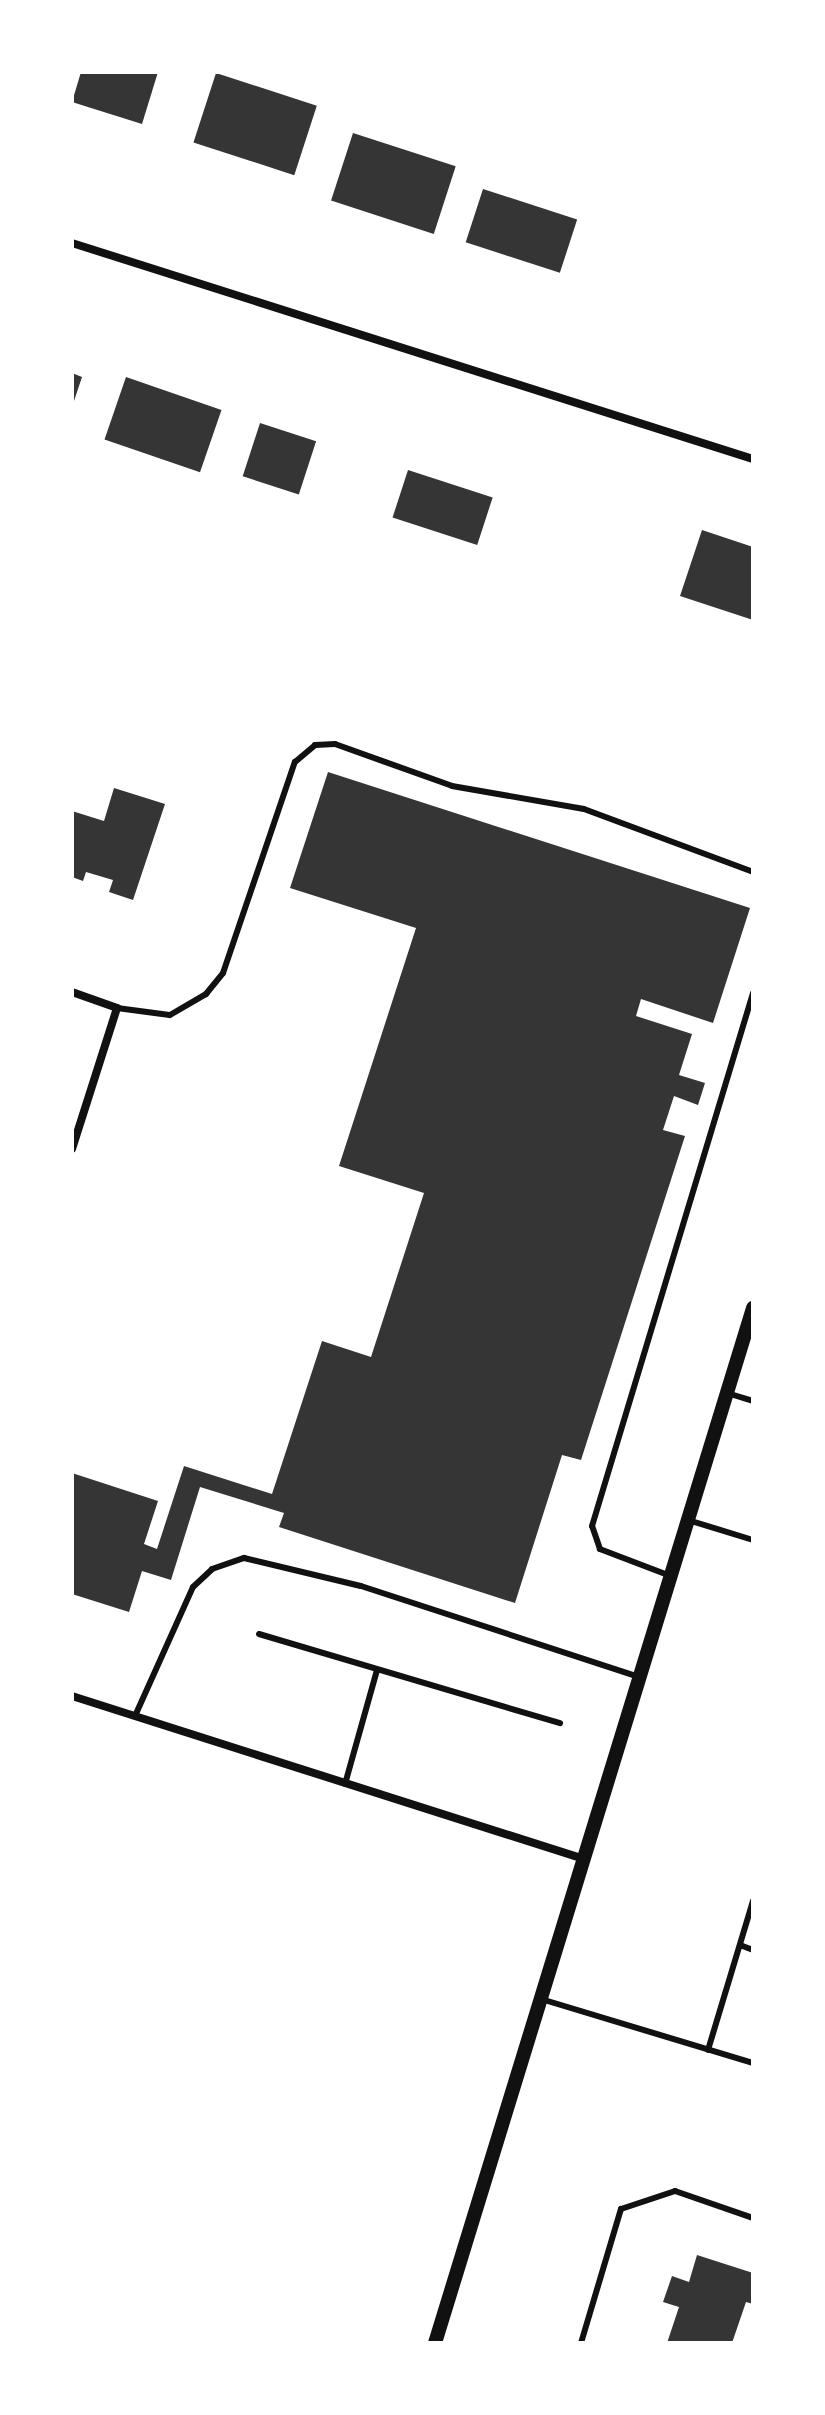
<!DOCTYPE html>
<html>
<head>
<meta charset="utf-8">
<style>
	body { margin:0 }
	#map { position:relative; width:825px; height:2415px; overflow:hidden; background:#fff; font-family:"Roboto Condensed",sans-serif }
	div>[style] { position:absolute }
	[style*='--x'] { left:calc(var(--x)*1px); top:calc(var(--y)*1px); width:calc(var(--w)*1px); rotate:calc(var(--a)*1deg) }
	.building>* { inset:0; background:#353535; transform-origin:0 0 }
	.service>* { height:6px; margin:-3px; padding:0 3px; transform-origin:3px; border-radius:3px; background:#111 }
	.minor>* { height:8px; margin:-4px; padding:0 4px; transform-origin:4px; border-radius:4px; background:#111 }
	.tertiary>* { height:14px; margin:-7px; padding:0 7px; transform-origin:7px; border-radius:7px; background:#111 }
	span { translate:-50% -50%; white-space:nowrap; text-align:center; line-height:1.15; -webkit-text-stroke:6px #fff; paint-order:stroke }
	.frame { position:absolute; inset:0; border:74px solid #fff; pointer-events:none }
</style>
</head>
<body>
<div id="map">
	<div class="building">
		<div style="clip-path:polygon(81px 72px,158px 72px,142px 124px,72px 102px)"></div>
		<div style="left:216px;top:73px;width:106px;height:73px;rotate:18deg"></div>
		<div style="left:353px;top:133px;width:108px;height:71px;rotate:18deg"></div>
		<div style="left:483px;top:189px;width:99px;height:56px;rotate:18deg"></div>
		<div style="clip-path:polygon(72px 373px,82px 377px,73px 404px,72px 404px)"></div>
		<div style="left:126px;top:377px;width:101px;height:66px;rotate:19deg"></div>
		<div style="left:260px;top:423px;width:59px;height:56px;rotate:18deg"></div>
		<div style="left:408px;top:470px;width:89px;height:50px;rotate:18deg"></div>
		<div style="clip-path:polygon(702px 530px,753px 547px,753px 620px,680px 596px)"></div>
		<div style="clip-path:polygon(328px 772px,750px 908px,713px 1023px,641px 999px,636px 1016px,692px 1034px,679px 1075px,705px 1083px,698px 1105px,674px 1096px,663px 1130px,685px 1136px,581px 1460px,562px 1455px,515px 1603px,279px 1527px,284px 1513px,200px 1487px,171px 1580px,142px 1571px,129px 1612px,72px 1594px,72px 1473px,158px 1501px,144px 1544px,157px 1549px,184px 1466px,272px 1494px,322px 1341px,371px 1357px,424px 1193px,339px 1166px,416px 928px,290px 888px)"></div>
		<div style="clip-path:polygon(114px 788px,165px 804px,133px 900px,109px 892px,113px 880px,86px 872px,83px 881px,72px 877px,72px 811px,104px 821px)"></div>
		<div style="clip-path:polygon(697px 2255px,753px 2273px,753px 2304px,746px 2302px,732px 2343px,667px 2343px,679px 2307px,663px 2302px,672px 2276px,689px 2282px)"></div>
	</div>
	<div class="service">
		<div style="--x:117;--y:1008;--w:53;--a:7.5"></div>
		<div style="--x:170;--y:1015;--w:42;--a:-30.3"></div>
		<div style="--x:206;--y:994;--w:27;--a:-51"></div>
		<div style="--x:223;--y:973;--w:223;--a:-71.2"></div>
		<div style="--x:295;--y:762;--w:26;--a:-40"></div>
		<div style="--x:315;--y:745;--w:20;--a:-3"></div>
		<div style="--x:335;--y:744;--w:124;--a:19.7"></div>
		<div style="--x:452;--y:786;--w:134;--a:9.9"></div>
		<div style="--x:584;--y:809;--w:180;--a:20.4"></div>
		<div style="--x:727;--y:1393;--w:27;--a:17"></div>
		<div style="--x:688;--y:1520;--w:68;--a:17.1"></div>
		<div style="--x:668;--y:1575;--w:73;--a:-159.1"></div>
		<div style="--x:600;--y:1549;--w:24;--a:-109"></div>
		<div style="--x:592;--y:1526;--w:557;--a:-73.19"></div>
		<div style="--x:259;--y:1634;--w:314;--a:16.5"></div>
		<div style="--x:135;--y:1716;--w:141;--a:-65.8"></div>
		<div style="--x:193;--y:1587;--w:26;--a:-43"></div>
		<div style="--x:212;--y:1569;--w:34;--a:-19"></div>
		<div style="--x:244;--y:1558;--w:120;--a:13.5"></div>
		<div style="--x:361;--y:1586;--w:293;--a:18.1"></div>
		<div style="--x:345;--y:1784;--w:118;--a:-74.3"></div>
		<div style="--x:740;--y:1945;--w:14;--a:21"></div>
		<div style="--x:541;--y:1999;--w:221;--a:16.8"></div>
		<div style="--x:708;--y:2050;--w:156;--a:-73.2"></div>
		<div style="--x:581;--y:2343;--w:140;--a:-73.4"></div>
		<div style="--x:621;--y:2209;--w:57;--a:-18.4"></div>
		<div style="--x:675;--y:2191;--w:83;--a:19.1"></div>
	</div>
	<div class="minor">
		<div style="--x:72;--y:243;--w:714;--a:17.6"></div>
		<div style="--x:72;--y:992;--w:48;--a:19.6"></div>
		<div style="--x:117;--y:1008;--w:148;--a:107.7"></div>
		<div style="--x:72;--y:1696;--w:537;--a:17.66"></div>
	</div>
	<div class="tertiary">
		<div style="--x:435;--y:2343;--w:1083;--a:-72.92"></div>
	</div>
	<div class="frame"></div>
</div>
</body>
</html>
